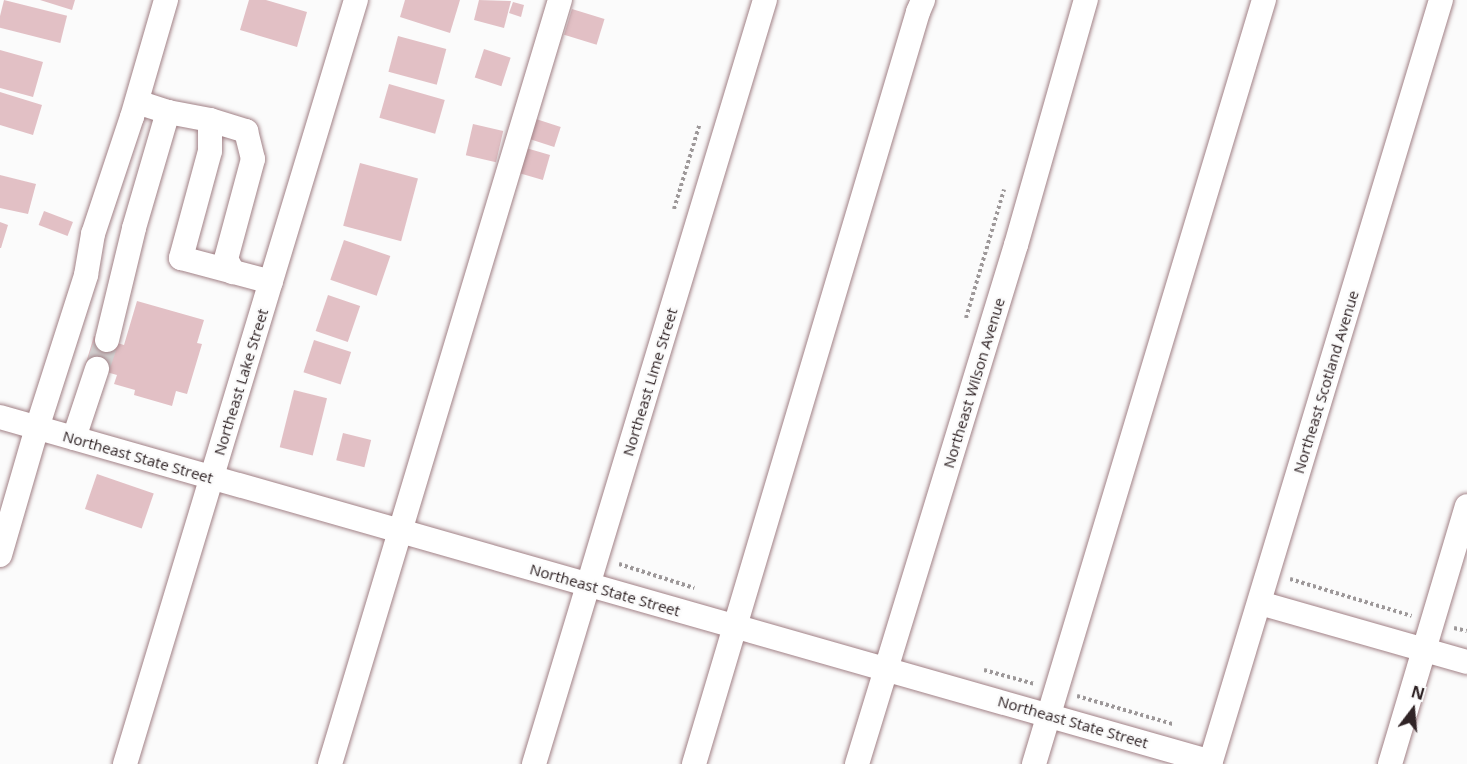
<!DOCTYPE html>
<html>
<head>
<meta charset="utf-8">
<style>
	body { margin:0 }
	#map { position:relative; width:1467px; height:764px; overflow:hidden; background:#fbfbfb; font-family:"Open Sans",sans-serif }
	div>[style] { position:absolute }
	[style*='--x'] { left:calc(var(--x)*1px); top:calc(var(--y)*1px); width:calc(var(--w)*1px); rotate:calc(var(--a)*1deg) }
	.building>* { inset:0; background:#e2c0c5; transform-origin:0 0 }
	.minor-tunnel>* { height:24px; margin-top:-12px; transform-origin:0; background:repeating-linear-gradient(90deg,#d2d0d0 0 24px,transparent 0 36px) }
	.path>* { height:4px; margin-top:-2px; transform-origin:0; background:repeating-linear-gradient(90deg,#9d9899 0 3px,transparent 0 6px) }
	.roads { filter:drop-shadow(0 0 2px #a18186) drop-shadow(0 0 2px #a18186) }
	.minor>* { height:24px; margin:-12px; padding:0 12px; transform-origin:12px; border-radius:12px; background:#fff }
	span { translate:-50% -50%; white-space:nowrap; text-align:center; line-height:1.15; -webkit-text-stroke:4.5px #fbfbfb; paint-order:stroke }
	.street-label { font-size:15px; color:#302426 }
	.north { position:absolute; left:1383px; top:680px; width:60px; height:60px; -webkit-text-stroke:4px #fbfbfb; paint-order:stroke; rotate:16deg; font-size:16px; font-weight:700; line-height:24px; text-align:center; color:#302426 }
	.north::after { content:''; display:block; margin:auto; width:21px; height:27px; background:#302426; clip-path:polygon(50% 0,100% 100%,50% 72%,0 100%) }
</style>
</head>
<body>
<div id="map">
	<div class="building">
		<div style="left:4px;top:0;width:65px;height:28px;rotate:14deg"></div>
		<div style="clip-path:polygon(40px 0,75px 0,72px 10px)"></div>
		<div style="clip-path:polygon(249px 0,266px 0,307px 12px,297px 47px,240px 30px)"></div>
		<div style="clip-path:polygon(405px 0,460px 0,450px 33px,400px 17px)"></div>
		<div style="clip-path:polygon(479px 0,511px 1px,504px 28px,474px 20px)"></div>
		<div style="clip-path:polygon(513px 2px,524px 5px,521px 17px,509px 13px)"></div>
		<div style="left:572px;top:9px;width:34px;height:27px;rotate:17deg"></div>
		<div style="left:398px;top:36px;width:50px;height:37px;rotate:15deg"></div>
		<div style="left:484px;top:49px;width:28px;height:30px;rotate:18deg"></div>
		<div style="clip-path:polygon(0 50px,43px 62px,33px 97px,0 88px)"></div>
		<div style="left:389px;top:84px;width:58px;height:35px;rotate:16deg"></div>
		<div style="clip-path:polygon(0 92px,42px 105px,33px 135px,0 125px)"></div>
		<div style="left:536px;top:119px;width:26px;height:21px;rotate:18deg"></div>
		<div style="left:473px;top:124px;width:31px;height:32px;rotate:13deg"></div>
		<div style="left:526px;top:148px;width:25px;height:26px;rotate:16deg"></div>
		<div style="left:360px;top:163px;width:60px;height:65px;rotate:15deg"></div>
		<div style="clip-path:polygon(0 175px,36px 184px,28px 214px,0 208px)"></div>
		<div style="left:44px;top:211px;width:31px;height:15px;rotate:21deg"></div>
		<div style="clip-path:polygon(0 222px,8px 225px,1px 248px,0 248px)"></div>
		<div style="left:344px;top:240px;width:49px;height:42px;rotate:19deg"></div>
		<div style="left:328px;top:295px;width:34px;height:38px;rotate:19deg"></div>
		<div style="clip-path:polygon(137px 301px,204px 320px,197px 343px,202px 344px,187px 394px,176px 391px,172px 406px,134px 395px,135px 390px,114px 384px,117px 375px,85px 366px,94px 336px,124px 345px)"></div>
		<div style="left:314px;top:340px;width:39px;height:34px;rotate:18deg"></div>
		<div style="left:294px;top:390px;width:34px;height:59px;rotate:14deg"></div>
		<div style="left:343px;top:433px;width:29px;height:28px;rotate:14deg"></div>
		<div style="left:97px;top:474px;width:60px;height:37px;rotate:19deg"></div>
	</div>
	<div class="minor-tunnel">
		<div style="--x:97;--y:369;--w:31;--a:-71"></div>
	</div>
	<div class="path">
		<div style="--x:674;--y:209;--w:87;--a:-73.2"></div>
		<div style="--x:966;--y:318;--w:134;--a:-73.5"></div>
		<div style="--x:619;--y:564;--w:79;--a:17.7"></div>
		<div style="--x:1290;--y:579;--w:127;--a:16.9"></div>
		<div style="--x:1454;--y:628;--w:13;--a:13"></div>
		<div style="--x:984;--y:670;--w:53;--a:15.4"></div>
		<div style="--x:1077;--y:696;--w:100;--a:16.3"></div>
	</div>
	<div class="roads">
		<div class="minor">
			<div style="--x:137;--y:102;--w:33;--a:18"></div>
			<div style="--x:168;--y:112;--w:43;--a:10.8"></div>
			<div style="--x:210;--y:120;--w:31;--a:90"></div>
			<div style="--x:210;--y:151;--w:111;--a:105.2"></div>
			<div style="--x:181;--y:258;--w:93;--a:14.9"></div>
			<div style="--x:210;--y:120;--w:38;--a:17"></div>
			<div style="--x:246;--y:131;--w:29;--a:76"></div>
			<div style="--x:253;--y:159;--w:104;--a:105.1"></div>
			<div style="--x:226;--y:259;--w:15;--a:62"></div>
			<div style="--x:107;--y:340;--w:115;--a:-76.4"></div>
			<div style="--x:134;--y:228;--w:121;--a:-73.7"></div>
			<div style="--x:0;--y:417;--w:1259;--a:15.9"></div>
			<div style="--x:74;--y:438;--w:73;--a:-71.6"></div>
			<div style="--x:0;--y:555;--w:132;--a:-73.8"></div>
			<div style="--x:37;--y:428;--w:161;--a:-72.2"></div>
			<div style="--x:86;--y:275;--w:42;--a:-80.3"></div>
			<div style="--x:93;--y:234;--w:123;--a:-71.6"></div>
			<div style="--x:132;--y:117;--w:122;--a:-73.8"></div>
			<div style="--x:1260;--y:603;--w:215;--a:15.9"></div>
			<div style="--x:125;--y:764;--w:798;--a:-73.18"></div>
			<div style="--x:330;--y:764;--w:798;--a:-73.25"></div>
			<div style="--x:534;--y:764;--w:798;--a:-73.18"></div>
			<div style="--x:694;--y:764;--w:785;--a:-73.41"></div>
			<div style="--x:918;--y:12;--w:13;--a:-67"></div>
			<div style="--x:857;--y:764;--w:543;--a:-72.97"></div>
			<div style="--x:1016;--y:245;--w:255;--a:-74.1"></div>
			<div style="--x:1034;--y:764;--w:798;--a:-73.25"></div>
			<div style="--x:1210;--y:764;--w:798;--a:-73.18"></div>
			<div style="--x:1390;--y:764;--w:269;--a:-73.4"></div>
		</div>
	</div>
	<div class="street-label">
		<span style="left:241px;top:382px;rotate:-73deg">Northeast Lake Street</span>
		<span style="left:650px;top:382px;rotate:-73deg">Northeast Lime Street</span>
		<span style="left:1326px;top:382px;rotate:-73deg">Northeast Scotland Avenue</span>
		<span style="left:974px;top:383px;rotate:-73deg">Northeast Wilson Avenue</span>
		<span style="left:138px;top:457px;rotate:16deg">Northeast State Street</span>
		<span style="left:605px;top:590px;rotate:16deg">Northeast State Street</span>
		<span style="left:1073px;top:722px;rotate:16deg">Northeast State Street</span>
	</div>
	<div class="north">N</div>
</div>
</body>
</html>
